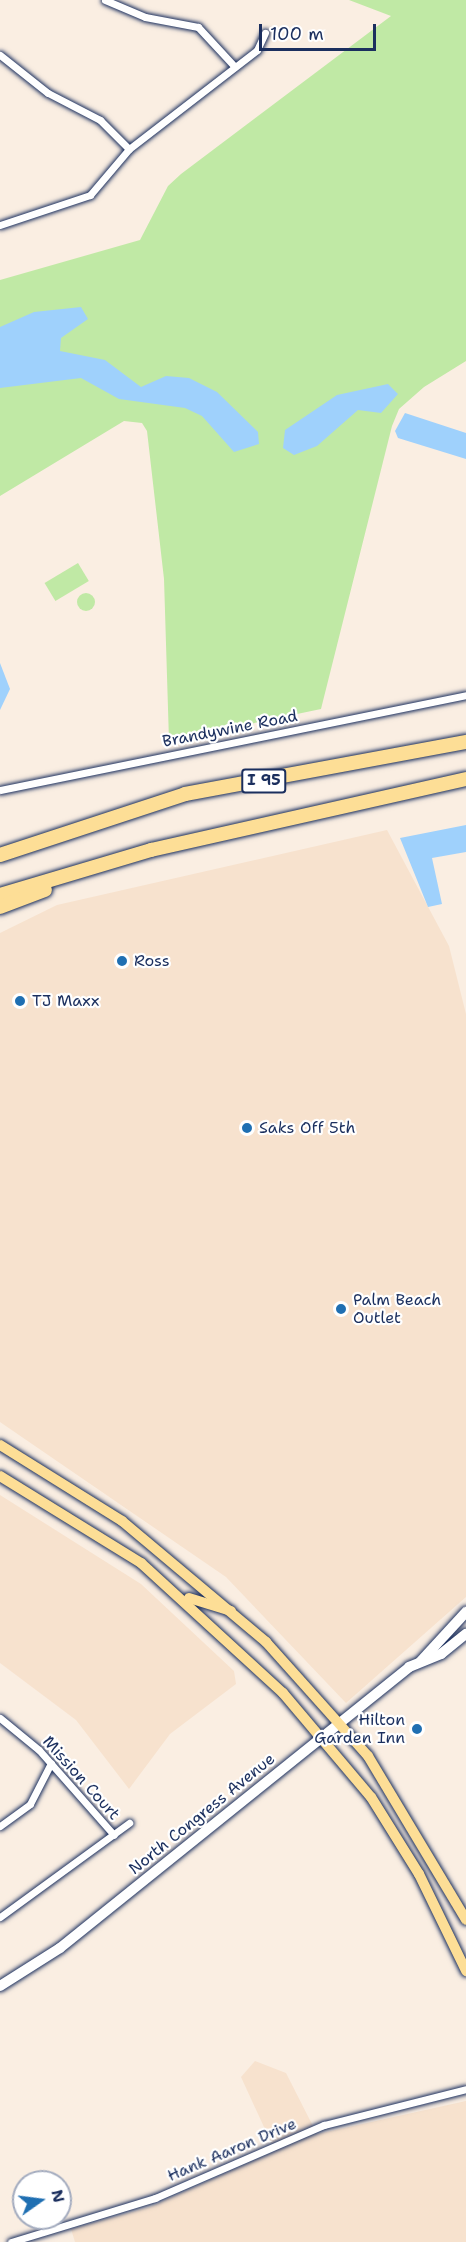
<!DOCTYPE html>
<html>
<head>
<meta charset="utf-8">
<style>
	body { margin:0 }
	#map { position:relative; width:466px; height:2242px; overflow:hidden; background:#faeee2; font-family:"Shantell Sans",sans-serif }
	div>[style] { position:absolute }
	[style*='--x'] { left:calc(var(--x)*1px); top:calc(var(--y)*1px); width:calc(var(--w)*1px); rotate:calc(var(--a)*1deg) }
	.built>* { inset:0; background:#f7e2ce }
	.green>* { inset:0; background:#c0e9a5; transform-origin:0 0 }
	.round { border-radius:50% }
	.water>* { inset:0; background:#9fd1fc }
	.roads { filter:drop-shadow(0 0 2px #1b2f5e) drop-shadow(0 0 2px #1b2f5e) }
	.street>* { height:7px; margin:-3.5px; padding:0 3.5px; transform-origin:3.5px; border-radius:3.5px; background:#fff }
	.secondary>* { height:10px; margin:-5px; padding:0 5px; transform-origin:5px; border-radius:5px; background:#fff }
	.primary>* { height:10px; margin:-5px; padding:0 5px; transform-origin:5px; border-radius:5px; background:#fdde96 }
	.highway>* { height:14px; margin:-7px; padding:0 7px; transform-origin:7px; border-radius:7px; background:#fdde96 }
	.dots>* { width:16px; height:16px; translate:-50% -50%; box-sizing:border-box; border:3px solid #fff; border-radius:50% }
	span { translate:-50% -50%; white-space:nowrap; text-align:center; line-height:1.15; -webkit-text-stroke:4.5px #fff; paint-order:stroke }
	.shield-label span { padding:2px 4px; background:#fff; border:2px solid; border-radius:4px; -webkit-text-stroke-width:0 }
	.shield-label { font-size:15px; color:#1b2f5e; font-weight:700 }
	.street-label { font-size:16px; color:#1b2f5e }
	.poi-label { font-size:16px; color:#1b2f5e }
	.left { translate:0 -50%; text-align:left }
	.right { translate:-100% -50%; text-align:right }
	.north { position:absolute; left:12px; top:2170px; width:60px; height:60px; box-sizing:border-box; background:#fff; border:2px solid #a4acbf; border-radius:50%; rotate:76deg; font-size:16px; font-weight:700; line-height:24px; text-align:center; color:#1b2f5e }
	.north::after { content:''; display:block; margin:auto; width:21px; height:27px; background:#1f6fb2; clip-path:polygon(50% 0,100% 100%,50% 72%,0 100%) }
	.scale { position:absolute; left:259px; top:24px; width:117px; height:27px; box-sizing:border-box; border:3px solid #1b2f5e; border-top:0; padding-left:8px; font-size:18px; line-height:21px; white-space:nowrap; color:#1b2f5e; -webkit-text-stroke:4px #fff; paint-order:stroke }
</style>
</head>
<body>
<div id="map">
	<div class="built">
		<div style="clip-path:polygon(387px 830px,449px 946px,466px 1014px,466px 1597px,346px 1703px,226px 1577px,0 1422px,0 933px,57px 905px)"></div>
		<div style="clip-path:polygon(0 1495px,141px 1584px,234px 1671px,236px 1684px,170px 1734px,129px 1789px,76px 1720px,0 1663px)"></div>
		<div style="clip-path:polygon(255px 2061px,286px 2073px,317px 2134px,466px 2101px,466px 2242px,75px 2242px,71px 2229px,150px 2207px,275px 2151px,241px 2077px)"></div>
	</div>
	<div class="green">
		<div style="clip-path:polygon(349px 0,466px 0,466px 361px,424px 387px,399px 409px,392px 426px,321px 709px,169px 741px,164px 579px,147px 431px,142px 423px,124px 421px,0 496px,0 280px,140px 240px,168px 186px,181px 174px,391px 16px)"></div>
		<div style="left:78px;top:563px;width:21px;height:39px;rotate:59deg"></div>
		<div class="round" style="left:77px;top:593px;width:18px;height:18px"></div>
	</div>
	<div class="water">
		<div style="clip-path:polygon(81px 307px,88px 319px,61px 338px,60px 351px,105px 360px,141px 387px,166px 376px,189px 378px,217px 392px,258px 432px,259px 444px,234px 452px,202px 416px,185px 408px,119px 399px,81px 378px,0 388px,0 327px,34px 312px)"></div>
		<div style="clip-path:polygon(388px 384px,398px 394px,381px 413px,358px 410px,317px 446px,294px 455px,283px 448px,285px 430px,337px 395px)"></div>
		<div style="clip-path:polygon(405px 413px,466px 433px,466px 459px,398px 438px,395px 431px)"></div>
		<div style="clip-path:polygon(0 663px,10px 689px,0 710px)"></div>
		<div style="clip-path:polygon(466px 825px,466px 852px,432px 858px,442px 904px,428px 907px,400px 838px)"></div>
	</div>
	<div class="roads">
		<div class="street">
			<div style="--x:105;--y:0;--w:43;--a:23"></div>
			<div style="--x:145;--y:17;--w:54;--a:10.7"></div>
			<div style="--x:198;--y:27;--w:54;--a:47.2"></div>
			<div style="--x:0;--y:55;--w:61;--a:38.4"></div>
			<div style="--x:48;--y:93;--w:59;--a:27.4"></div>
			<div style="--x:100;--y:120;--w:41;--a:45"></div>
			<div style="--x:0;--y:225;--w:95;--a:-18.4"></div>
			<div style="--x:90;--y:195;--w:60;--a:-49.7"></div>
			<div style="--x:129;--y:149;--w:162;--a:-37.7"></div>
			<div style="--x:257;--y:50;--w:19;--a:-65"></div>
			<div style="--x:0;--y:790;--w:476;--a:-11.5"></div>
			<div style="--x:0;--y:1718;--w:50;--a:39.4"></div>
			<div style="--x:39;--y:1750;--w:113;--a:48.6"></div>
			<div style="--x:0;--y:1826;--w:37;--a:-36"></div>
			<div style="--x:30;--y:1804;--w:46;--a:-62.9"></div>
			<div style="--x:0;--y:1917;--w:160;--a:-36.1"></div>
			<div style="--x:11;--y:2242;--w:151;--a:-17"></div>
			<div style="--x:155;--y:2198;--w:184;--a:-23.4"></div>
			<div style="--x:324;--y:2125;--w:146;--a:-14.2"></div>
		</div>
		<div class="secondary">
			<div style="--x:421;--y:1661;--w:67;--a:-47.4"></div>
			<div style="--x:0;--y:1986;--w:71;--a:-32.3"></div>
			<div style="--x:60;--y:1948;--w:448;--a:-38.8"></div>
			<div style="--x:409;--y:1667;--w:35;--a:-22"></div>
			<div style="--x:441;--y:1654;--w:32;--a:-39"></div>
		</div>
		<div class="primary">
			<div style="--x:0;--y:1445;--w:144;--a:31.9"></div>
			<div style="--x:122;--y:1521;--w:188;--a:40"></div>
			<div style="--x:266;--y:1642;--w:153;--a:48.2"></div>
			<div style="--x:368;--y:1756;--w:191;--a:59.1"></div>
			<div style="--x:0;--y:1476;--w:166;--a:31.7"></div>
			<div style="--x:141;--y:1563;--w:193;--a:42.5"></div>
			<div style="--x:283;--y:1693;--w:136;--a:49.8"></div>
			<div style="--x:371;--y:1797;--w:91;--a:58.1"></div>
			<div style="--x:419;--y:1874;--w:108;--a:64.1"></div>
			<div style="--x:189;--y:1598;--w:44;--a:17.2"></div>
		</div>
		<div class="highway">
			<div style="--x:0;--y:855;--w:195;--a:-18.2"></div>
			<div style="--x:185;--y:794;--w:286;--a:-10.5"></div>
			<div style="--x:0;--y:895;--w:158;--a:-16.6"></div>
			<div style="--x:151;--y:850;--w:323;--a:-12.7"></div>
			<div style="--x:0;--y:907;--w:48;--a:-20.7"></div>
		</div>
	</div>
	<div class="dots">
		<div style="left:122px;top:961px;background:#1f6fb2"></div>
		<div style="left:20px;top:1001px;background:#1f6fb2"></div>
		<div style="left:247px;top:1128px;background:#1f6fb2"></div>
		<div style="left:341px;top:1309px;background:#1f6fb2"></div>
		<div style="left:417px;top:1729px;background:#1f6fb2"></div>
	</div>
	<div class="shield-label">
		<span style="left:264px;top:781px">I 95</span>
	</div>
	<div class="street-label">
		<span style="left:230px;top:729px;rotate:-11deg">Brandywine Road</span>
		<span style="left:81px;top:1778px;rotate:48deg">Mission Court</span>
		<span style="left:202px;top:1814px;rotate:-39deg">North Congress Avenue</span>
		<span style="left:232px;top:2150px;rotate:-23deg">Hank Aaron Drive</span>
	</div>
	<div class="poi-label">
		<span class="left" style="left:134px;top:961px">Ross</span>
		<span class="left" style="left:32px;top:1001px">TJ Maxx</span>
		<span class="left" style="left:259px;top:1128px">Saks Off 5th</span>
		<span class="left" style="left:353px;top:1309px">Palm Beach<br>Outlet</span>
		<span class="right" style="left:405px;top:1729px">Hilton<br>Garden Inn</span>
	</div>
	<div class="north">N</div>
	<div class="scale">100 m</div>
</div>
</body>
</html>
